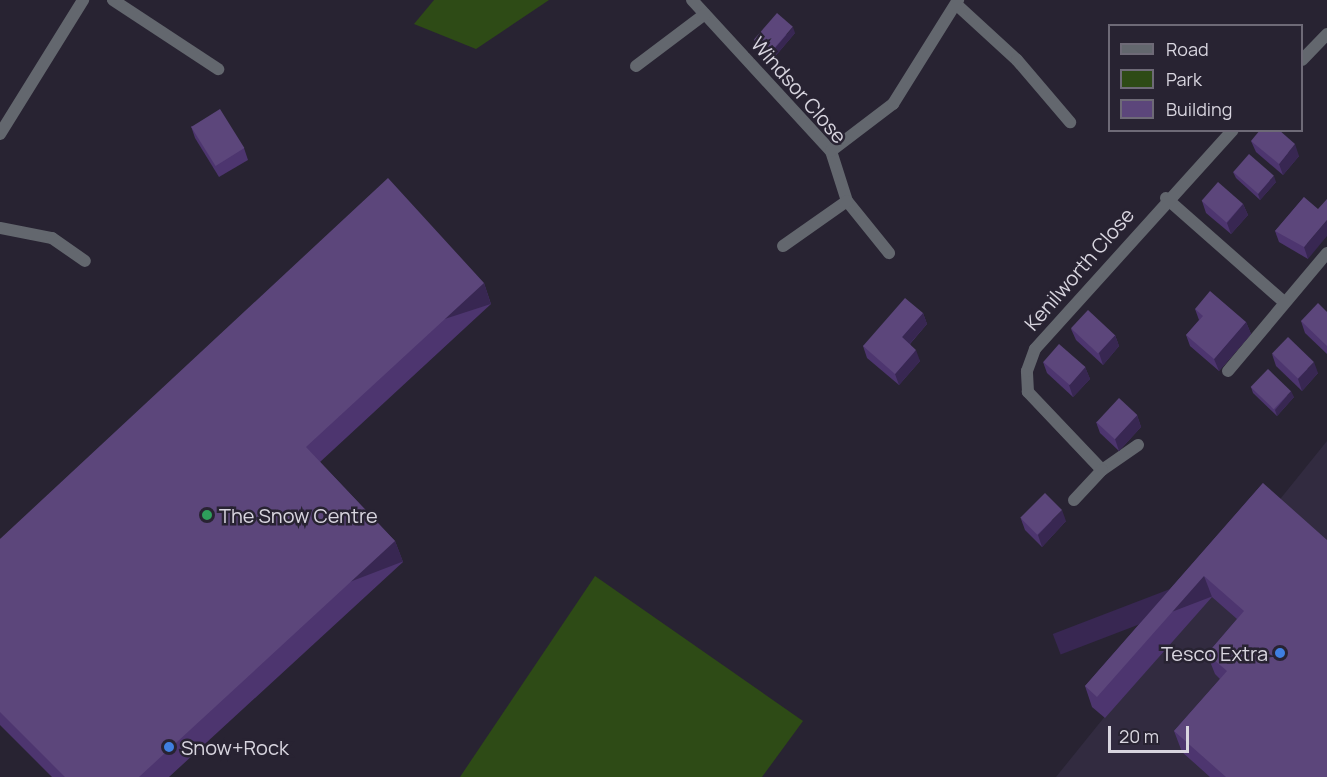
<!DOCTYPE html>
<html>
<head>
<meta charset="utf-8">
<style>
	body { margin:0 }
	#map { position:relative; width:1327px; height:777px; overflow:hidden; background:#282332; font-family:Manrope,sans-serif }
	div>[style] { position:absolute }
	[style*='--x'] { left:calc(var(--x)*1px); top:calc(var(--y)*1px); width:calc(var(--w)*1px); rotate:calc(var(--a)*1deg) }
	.built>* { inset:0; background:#322b40 }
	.green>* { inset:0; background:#2e4b16 }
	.street>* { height:12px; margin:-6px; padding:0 6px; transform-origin:6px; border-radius:6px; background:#63676e }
	.wall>* { inset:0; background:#4d356f }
	.shaded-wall>* { inset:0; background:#382752; transform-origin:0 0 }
	.building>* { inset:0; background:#5c467b; transform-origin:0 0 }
	.dots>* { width:16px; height:16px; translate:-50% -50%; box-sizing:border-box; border:3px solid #282332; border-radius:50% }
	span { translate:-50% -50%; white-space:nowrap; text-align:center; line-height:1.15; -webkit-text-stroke:5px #282332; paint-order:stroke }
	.street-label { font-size:20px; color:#d8d5df }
	.poi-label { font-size:20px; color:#d8d5df }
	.left { translate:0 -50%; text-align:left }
	.right { translate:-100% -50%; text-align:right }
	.legend { position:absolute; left:1108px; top:24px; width:195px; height:108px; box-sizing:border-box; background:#282332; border:2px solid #6e6a77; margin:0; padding:8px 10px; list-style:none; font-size:18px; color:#d8d5df }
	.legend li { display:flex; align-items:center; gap:12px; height:30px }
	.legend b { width:30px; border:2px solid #6e6a77 }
	.scale { position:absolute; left:1108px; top:726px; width:81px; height:27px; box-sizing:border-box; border:3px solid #d8d5df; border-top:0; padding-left:8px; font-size:18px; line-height:21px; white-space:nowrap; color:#d8d5df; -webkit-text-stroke:4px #282332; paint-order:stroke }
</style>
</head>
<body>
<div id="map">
	<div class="built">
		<div style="clip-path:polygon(1327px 441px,1327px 777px,1056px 777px)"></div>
	</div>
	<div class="green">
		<div style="clip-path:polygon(434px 0,549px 0,476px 49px,414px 24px)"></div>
		<div style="clip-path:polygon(595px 576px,803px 721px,762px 777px,460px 777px)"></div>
	</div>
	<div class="street">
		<div style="--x:113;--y:0;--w:126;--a:33.3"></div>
		<div style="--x:692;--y:0;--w:205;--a:47.4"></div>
		<div style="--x:831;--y:151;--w:52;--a:72.3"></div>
		<div style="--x:847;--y:201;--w:67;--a:51.1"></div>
		<div style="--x:957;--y:5;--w:81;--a:42.5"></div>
		<div style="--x:1017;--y:60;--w:82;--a:49.5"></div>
		<div style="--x:1302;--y:60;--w:36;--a:-46"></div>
		<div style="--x:636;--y:66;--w:86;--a:-37"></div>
		<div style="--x:0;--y:134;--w:158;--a:-58.2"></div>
		<div style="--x:831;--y:151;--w:78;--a:-37.2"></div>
		<div style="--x:893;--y:104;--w:123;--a:-58"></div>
		<div style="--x:1166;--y:198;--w:157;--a:41.4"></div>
		<div style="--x:0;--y:228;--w:53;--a:10.9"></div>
		<div style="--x:52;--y:238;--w:40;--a:34.9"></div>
		<div style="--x:783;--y:246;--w:78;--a:-35.1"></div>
		<div style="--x:1228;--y:371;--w:154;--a:-50"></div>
		<div style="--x:1138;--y:445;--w:44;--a:145.2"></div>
		<div style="--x:1102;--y:470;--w:108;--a:-133.5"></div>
		<div style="--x:1028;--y:392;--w:21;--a:-93"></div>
		<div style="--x:1027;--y:371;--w:23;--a:-70"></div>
		<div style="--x:1035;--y:349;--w:295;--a:-47.9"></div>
		<div style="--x:1074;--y:500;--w:41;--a:-47"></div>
	</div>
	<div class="wall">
		<div style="clip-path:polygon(795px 33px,772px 60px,757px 46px,754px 40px)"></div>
		<div style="clip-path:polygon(191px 126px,244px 148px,248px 160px,219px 177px,195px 138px)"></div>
		<div style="clip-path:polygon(1251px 141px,1299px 156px,1283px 175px,1256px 152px)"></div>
		<div style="clip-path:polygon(1233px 172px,1276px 182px,1260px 200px,1236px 178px)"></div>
		<div style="clip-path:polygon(1304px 197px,1308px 259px,1279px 242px,1275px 231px)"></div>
		<div style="clip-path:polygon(1202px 201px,1243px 204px,1248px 215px,1231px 234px,1206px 213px)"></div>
		<div style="clip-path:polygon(484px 283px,491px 304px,320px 462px,395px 541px,403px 562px,169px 777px,52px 777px,0 725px,0 539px)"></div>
		<div style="clip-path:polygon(1195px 309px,1246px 322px,1251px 334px,1219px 371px,1190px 346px,1186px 335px,1199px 320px)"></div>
		<div style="clip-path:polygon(1327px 312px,1327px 354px,1305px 333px,1301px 321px)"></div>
		<div style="clip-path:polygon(923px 313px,927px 324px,910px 344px,920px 361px,899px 385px,867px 358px,863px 346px)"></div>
		<div style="clip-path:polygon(1071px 329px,1115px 335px,1119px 346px,1103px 365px,1076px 340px)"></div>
		<div style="clip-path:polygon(1272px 354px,1318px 373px,1302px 391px,1276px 366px)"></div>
		<div style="clip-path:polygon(1043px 362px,1085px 367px,1090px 379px,1073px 397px,1047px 373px)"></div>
		<div style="clip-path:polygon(1251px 387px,1294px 397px,1277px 416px,1253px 393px)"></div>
		<div style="clip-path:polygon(1137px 415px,1141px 427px,1119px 451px,1100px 433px,1096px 422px)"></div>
		<div style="clip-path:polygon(1263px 483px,1327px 777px,1210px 777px,1182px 752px,1174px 731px,1220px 679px,1215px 674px,1207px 654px,1237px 619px,1212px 597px,1105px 718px,1092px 707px,1085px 686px)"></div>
		<div style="clip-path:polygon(1021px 519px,1066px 521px,1042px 547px,1025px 530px)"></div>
	</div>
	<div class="shaded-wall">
		<div style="clip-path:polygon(793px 27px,795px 33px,772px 60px,770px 54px)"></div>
		<div style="clip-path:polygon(1295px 144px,1299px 156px,1283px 175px,1279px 164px)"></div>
		<div style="clip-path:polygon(1274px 176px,1276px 182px,1260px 200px,1258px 194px)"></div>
		<div style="clip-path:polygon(1243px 204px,1248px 215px,1231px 234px,1227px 223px)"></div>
		<div style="clip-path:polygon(1327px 220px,1327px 236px,1308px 259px,1304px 247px)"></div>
		<div style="left:484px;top:283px;width:22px;height:242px;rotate:72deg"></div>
		<div style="clip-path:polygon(923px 313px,927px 324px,906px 348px,902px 337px)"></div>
		<div style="clip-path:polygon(1246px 322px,1251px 334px,1219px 371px,1214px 359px)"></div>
		<div style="clip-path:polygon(1115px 335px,1119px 346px,1103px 365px,1099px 353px)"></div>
		<div style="clip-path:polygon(916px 350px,920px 361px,899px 385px,895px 374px)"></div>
		<div style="clip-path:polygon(1314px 362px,1318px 373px,1302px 391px,1298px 379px)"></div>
		<div style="clip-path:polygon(1085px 367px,1090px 379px,1073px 397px,1069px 385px)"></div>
		<div style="clip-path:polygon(1291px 391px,1294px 397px,1277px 416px,1275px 410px)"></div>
		<div style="clip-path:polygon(1137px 415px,1141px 427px,1119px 451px,1115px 439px)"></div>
		<div style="clip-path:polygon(1062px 510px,1066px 521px,1042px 547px,1038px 535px)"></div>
		<div style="left:395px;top:541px;width:22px;height:348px;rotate:69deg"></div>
		<div style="left:1204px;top:576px;width:22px;height:162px;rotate:69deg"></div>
	</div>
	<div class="building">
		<div style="left:777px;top:13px;width:21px;height:35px;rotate:41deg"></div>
		<div style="left:220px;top:109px;width:46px;height:34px;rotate:58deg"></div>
		<div style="clip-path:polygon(1260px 130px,1279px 130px,1295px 144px,1279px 164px,1251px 141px)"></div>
		<div style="left:1249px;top:154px;width:33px;height:24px;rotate:41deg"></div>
		<div style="clip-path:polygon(388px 178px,484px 283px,306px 447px,395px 541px,139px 777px,65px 777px,0 712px,0 539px)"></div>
		<div style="left:1218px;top:182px;width:33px;height:25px;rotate:41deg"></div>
		<div style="clip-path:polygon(1304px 197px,1318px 209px,1327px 199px,1327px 220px,1304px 247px,1275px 231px)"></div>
		<div style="clip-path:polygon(1210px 291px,1246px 322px,1214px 359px,1186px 335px,1203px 316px,1195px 309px)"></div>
		<div style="clip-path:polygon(905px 298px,923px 313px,902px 337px,916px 350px,895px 374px,863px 346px)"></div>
		<div style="clip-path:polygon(1318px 303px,1327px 312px,1327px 346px,1301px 321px)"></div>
		<div style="left:1088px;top:310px;width:37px;height:25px;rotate:43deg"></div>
		<div style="left:1288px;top:337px;width:36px;height:23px;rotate:44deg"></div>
		<div style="left:1059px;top:344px;width:35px;height:24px;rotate:41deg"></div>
		<div style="left:1268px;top:369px;width:32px;height:25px;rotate:44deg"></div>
		<div style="left:1119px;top:398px;width:25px;height:33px;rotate:43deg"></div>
		<div style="clip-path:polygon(1263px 483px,1327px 540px,1327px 777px,1226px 777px,1174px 731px,1227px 671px,1207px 654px,1244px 611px,1204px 576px,1097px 697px,1085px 686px)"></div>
		<div style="left:1045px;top:493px;width:24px;height:35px;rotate:45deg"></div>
	</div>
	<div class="dots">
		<div style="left:207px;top:515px;background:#2e9e5b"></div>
		<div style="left:1280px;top:653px;background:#3f7fe0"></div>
		<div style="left:169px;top:747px;background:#3f7fe0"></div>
	</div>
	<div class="street-label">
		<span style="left:799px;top:90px;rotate:49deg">Windsor Close</span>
		<span style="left:1079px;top:269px;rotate:-49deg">Kenilworth Close</span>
	</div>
	<div class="poi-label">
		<span class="left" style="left:219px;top:515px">The Snow Centre</span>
		<span class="right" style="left:1268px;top:653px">Tesco Extra</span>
		<span class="left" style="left:181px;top:747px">Snow+Rock</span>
	</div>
	<ul class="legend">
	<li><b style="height:8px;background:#63676e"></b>Road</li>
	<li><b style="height:16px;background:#2e4b16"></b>Park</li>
	<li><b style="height:16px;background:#5c467b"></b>Building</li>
	</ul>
	<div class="scale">20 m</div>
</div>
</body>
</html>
